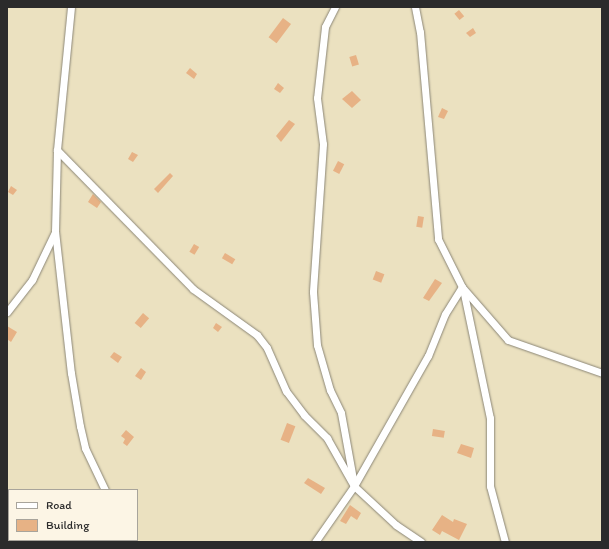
<!DOCTYPE html>
<html>
<head>
<meta charset="utf-8">
<style>
	body { margin:0 }
	#map { position:relative; width:609px; height:549px; overflow:hidden; background:#ebe1c0; font-family:Itim,sans-serif }
	div>[style] { position:absolute }
	[style*='--x'] { left:calc(var(--x)*1px); top:calc(var(--y)*1px); width:calc(var(--w)*1px); rotate:calc(var(--a)*1deg) }
	.building>* { inset:0; background:#e7b285; transform-origin:0 0 }
	.roads { filter:drop-shadow(0 0 1px #8b8676) drop-shadow(0 0 1px #8b8676) }
	.street>* { height:7px; margin:-3.5px; padding:0 3.5px; transform-origin:3.5px; border-radius:3.5px; background:#fff }
	span { translate:-50% -50%; white-space:nowrap; text-align:center; line-height:1.15; -webkit-text-stroke:3px #fcf5e5; paint-order:stroke }
	.frame { position:absolute; inset:0; border:8px solid #2b2b2b; pointer-events:none }
	.legend { position:absolute; left:8px; top:489px; width:130px; height:52px; box-sizing:border-box; background:#fcf5e5; border:1px solid #a8a49b; margin:0; padding:5px 7px; list-style:none; font-size:12px; color:#2b2b2b }
	.legend li { display:flex; align-items:center; gap:8px; height:20px }
	.legend b { width:20px; border:1px solid #a8a49b }
</style>
</head>
<body>
<div id="map">
	<div class="building">
		<div style="left:459px;top:10px;width:8px;height:6px;rotate:50deg"></div>
		<div style="left:283px;top:18px;width:10px;height:24px;rotate:37deg"></div>
		<div style="clip-path:polygon(473px 28px,476px 33px,470px 37px,466px 33px)"></div>
		<div style="left:356px;top:55px;width:10px;height:7px;rotate:73deg"></div>
		<div style="clip-path:polygon(190px 68px,197px 74px,194px 79px,186px 73px)"></div>
		<div style="clip-path:polygon(278px 83px,284px 88px,280px 93px,274px 89px)"></div>
		<div style="clip-path:polygon(352px 91px,361px 100px,352px 108px,342px 99px)"></div>
		<div style="clip-path:polygon(442px 108px,448px 111px,444px 119px,438px 117px)"></div>
		<div style="clip-path:polygon(289px 120px,295px 124px,281px 142px,276px 136px)"></div>
		<div style="clip-path:polygon(132px 152px,138px 155px,133px 162px,128px 159px)"></div>
		<div style="left:338px;top:161px;width:7px;height:11px;rotate:27deg"></div>
		<div style="clip-path:polygon(170px 173px,173px 176px,158px 193px,154px 189px)"></div>
		<div style="clip-path:polygon(11px 186px,17px 190px,13px 195px,8px 192px)"></div>
		<div style="clip-path:polygon(93px 194px,101px 202px,97px 208px,88px 202px)"></div>
		<div style="left:418px;top:216px;width:6px;height:11px;rotate:9deg"></div>
		<div style="left:194px;top:244px;width:6px;height:9px;rotate:31deg"></div>
		<div style="left:225px;top:253px;width:12px;height:6px;rotate:31deg"></div>
		<div style="left:376px;top:271px;width:9px;height:9px;rotate:21deg"></div>
		<div style="clip-path:polygon(435px 279px,442px 283px,429px 301px,423px 298px)"></div>
		<div style="left:143px;top:313px;width:8px;height:13px;rotate:40deg"></div>
		<div style="clip-path:polygon(216px 323px,222px 327px,218px 332px,213px 328px)"></div>
		<div style="clip-path:polygon(7px 326px,17px 332px,11px 342px,7px 339px)"></div>
		<div style="clip-path:polygon(114px 352px,122px 357px,118px 363px,110px 357px)"></div>
		<div style="clip-path:polygon(141px 368px,146px 372px,141px 380px,135px 376px)"></div>
		<div style="left:287px;top:423px;width:9px;height:18px;rotate:21deg"></div>
		<div style="left:433px;top:429px;width:12px;height:7px;rotate:9deg"></div>
		<div style="clip-path:polygon(126px 430px,134px 437px,127px 446px,123px 443px,125px 439px,121px 436px)"></div>
		<div style="clip-path:polygon(461px 444px,474px 448px,471px 458px,457px 453px)"></div>
		<div style="clip-path:polygon(308px 478px,325px 488px,321px 494px,304px 483px)"></div>
		<div style="clip-path:polygon(350px 505px,361px 513px,357px 520px,351px 516px,346px 524px,340px 521px)"></div>
		<div style="clip-path:polygon(442px 515px,453px 522px,454px 519px,467px 524px,459px 540px,442px 531px,440px 535px,432px 530px)"></div>
	</div>
	<div class="roads">
		<div class="street">
			<div style="--x:71;--y:7;--w:144;--a:95.6"></div>
			<div style="--x:57;--y:150;--w:81;--a:91.4"></div>
			<div style="--x:55;--y:231;--w:143;--a:83.6"></div>
			<div style="--x:71;--y:373;--w:54;--a:80.4"></div>
			<div style="--x:80;--y:426;--w:23;--a:77"></div>
			<div style="--x:85;--y:448;--w:47;--a:64.5"></div>
			<div style="--x:335;--y:7;--w:22;--a:117"></div>
			<div style="--x:325;--y:27;--w:71;--a:96.4"></div>
			<div style="--x:317;--y:98;--w:46;--a:82.6"></div>
			<div style="--x:323;--y:144;--w:148;--a:93.9"></div>
			<div style="--x:313;--y:292;--w:53;--a:85.7"></div>
			<div style="--x:317;--y:345;--w:47;--a:73.9"></div>
			<div style="--x:330;--y:390;--w:25;--a:64"></div>
			<div style="--x:341;--y:413;--w:67;--a:79.7"></div>
			<div style="--x:415;--y:7;--w:25;--a:79"></div>
			<div style="--x:420;--y:32;--w:208;--a:85"></div>
			<div style="--x:438;--y:239;--w:54;--a:63.4"></div>
			<div style="--x:462;--y:287;--w:70;--a:49"></div>
			<div style="--x:508;--y:340;--w:100;--a:19.3"></div>
			<div style="--x:57;--y:150;--w:194;--a:45.6"></div>
			<div style="--x:193;--y:289;--w:79;--a:35.7"></div>
			<div style="--x:257;--y:335;--w:16;--a:52"></div>
			<div style="--x:267;--y:348;--w:47;--a:66.2"></div>
			<div style="--x:286;--y:391;--w:30;--a:53"></div>
			<div style="--x:304;--y:415;--w:33;--a:45"></div>
			<div style="--x:327;--y:438;--w:55;--a:60.6"></div>
			<div style="--x:354;--y:486;--w:57;--a:42.9"></div>
			<div style="--x:396;--y:525;--w:30;--a:34"></div>
			<div style="--x:463;--y:289;--w:132;--a:78.2"></div>
			<div style="--x:490;--y:418;--w:68;--a:90"></div>
			<div style="--x:490;--y:486;--w:58;--a:75"></div>
			<div style="--x:7;--y:312;--w:41;--a:-52"></div>
			<div style="--x:32;--y:280;--w:53;--a:-64.4"></div>
			<div style="--x:123;--y:540;--w:2;--a:90"></div>
			<div style="--x:315;--y:542;--w:68;--a:-55.1"></div>
			<div style="--x:354;--y:486;--w:150;--a:-60.4"></div>
			<div style="--x:428;--y:356;--w:45;--a:-68"></div>
			<div style="--x:445;--y:314;--w:32;--a:-58"></div>
		</div>
	</div>
	<div class="frame"></div>
	<ul class="legend">
	<li><b style="height:5px;background:#fff"></b>Road</li>
	<li><b style="height:11px;background:#e7b285"></b>Building</li>
	</ul>
</div>
</body>
</html>
